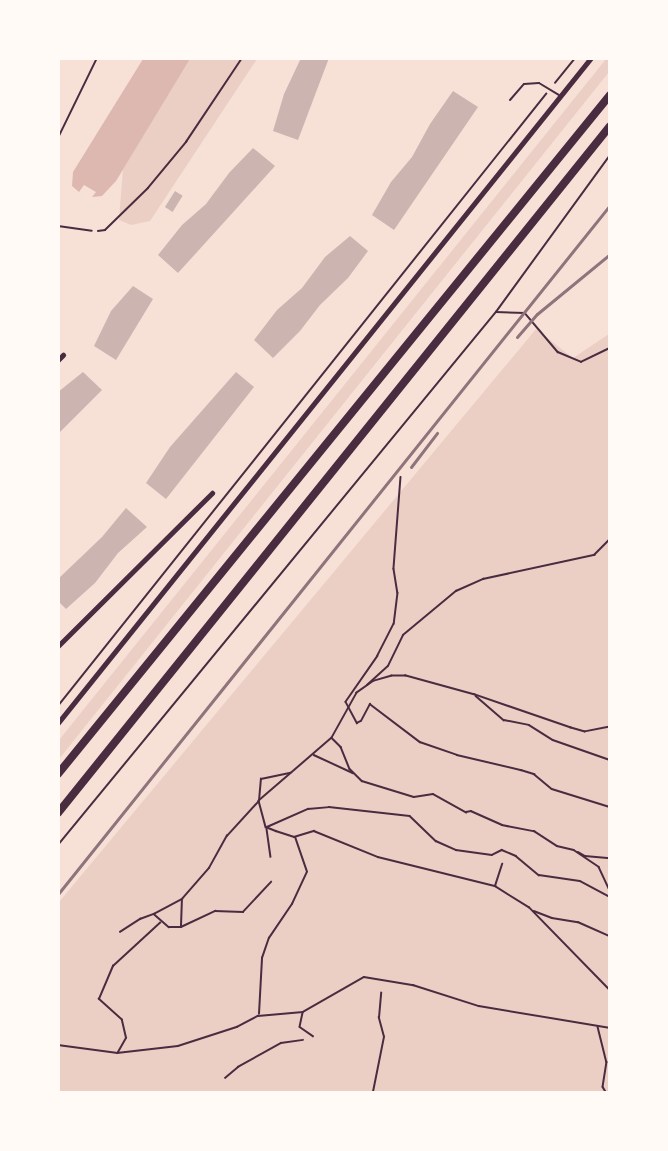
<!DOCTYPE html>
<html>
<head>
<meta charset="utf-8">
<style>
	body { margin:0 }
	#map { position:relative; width:668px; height:1151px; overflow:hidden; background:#f7e1d7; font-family:Raleway,sans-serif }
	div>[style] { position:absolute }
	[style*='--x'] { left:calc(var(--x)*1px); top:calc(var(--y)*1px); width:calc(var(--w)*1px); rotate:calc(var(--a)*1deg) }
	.green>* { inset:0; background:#ebcfc5 }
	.water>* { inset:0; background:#dcb8b0 }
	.building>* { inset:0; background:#ccb4b1; transform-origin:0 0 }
	.path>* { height:1.5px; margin:-0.75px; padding:0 0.75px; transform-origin:0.75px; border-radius:0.75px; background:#4a2c40 }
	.service>* { height:2px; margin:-1px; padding:0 1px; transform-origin:1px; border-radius:1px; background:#4a2c40 }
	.minor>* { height:4.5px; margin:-2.25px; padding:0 2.25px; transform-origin:2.25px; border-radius:2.25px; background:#4a2c40 }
	.trunk>* { height:8px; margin:-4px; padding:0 4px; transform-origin:4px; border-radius:4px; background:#4a2c40 }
	.rail>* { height:3px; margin:-1.5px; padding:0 1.5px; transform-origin:1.5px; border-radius:1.5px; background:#8f747c }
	span { translate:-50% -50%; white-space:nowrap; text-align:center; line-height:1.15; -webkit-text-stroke:4.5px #fffaf5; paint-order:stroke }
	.frame { position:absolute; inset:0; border:60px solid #fffaf5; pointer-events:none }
</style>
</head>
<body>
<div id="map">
	<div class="green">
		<div style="clip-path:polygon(190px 59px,257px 59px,150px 221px,131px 225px,119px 220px,123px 169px)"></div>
		<div style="clip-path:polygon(606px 59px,609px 59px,609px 72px,59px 759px,59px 740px)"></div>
		<div style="clip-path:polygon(536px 329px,573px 358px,609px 334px,609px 1092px,59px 1092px,59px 902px)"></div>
	</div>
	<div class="water">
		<div style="clip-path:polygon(143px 59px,190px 59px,116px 181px,102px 196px,92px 197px,96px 192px,84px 185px,79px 192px,72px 186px,73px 172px)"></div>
	</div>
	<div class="building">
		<div style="clip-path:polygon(301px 58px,329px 58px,298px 140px,273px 131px,284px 94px)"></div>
		<div style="clip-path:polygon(453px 91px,478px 107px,394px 230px,372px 215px,391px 182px,412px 157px,430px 124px)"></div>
		<div style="clip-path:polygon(253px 148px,275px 166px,178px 273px,158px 255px,182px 225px,206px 204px,229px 173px)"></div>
		<div style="left:175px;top:191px;width:9px;height:19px;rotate:32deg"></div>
		<div style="clip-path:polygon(350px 236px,368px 251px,348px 278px,320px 305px,300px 331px,273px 358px,254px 340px,277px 310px,302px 288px,325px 257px)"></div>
		<div style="clip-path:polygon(133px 286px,153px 299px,116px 360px,94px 346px,111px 311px)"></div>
		<div style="clip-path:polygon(83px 372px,102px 390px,58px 434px,58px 392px)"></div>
		<div style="clip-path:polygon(236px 372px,254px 387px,166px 499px,146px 483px,170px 447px)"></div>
		<div style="clip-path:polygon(126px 508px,147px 527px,118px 553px,95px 583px,66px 609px,58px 601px,58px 579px,102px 537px)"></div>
	</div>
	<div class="path">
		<div style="--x:555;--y:83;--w:32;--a:-51"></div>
		<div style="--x:58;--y:138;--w:89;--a:-64"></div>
		<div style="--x:98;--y:231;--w:7;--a:-8"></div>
		<div style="--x:105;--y:230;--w:60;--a:-44.3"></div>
		<div style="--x:148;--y:188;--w:60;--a:-50.4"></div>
		<div style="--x:186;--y:142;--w:101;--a:-56.3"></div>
		<div style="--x:496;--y:312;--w:29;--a:2"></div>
		<div style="--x:525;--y:313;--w:51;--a:49.8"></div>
		<div style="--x:558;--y:352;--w:25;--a:23"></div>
		<div style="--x:581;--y:362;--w:32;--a:-26"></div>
		<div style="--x:401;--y:477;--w:92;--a:94.4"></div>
		<div style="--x:394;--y:569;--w:24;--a:81"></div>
		<div style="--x:398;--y:593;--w:31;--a:97"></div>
		<div style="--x:394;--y:624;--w:36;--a:117"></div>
		<div style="--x:378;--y:656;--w:56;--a:124.8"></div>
		<div style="--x:346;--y:702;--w:24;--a:62"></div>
		<div style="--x:357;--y:723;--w:4;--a:-27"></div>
		<div style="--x:361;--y:721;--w:19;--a:-62"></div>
		<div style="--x:370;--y:704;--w:63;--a:37.2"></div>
		<div style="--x:420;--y:742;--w:39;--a:19"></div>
		<div style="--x:457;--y:755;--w:66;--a:13.2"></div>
		<div style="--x:521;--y:770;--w:14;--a:17"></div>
		<div style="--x:534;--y:774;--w:23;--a:40"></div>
		<div style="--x:552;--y:789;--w:61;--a:17.2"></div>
		<div style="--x:367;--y:685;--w:28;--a:-42"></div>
		<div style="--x:388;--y:666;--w:34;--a:-64"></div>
		<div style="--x:403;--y:635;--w:69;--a:-39.7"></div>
		<div style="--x:456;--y:591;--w:30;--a:-24"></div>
		<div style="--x:483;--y:579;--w:114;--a:-12.2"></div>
		<div style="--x:594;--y:555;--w:23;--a:-45"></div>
		<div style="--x:476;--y:696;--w:37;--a:41"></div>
		<div style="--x:504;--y:720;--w:25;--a:11"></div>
		<div style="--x:529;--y:725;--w:28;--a:32"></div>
		<div style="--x:553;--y:740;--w:60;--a:19.3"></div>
		<div style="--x:58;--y:706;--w:783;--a:-51.43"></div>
		<div style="--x:610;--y:727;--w:25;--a:169"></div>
		<div style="--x:585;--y:732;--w:15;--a:-164"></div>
		<div style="--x:571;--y:728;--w:102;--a:-161"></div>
		<div style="--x:475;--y:695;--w:72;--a:-164.6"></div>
		<div style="--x:406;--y:676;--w:14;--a:180"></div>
		<div style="--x:392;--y:676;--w:19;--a:164"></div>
		<div style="--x:374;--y:681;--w:21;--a:145"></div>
		<div style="--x:357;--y:693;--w:51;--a:119.1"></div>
		<div style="--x:332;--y:738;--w:96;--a:139.2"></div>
		<div style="--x:259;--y:801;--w:27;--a:75"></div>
		<div style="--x:266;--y:827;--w:11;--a:22"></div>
		<div style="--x:276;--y:831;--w:19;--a:18"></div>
		<div style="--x:294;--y:837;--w:21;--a:-17"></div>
		<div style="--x:314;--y:831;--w:69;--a:22.1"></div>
		<div style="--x:378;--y:857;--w:121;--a:13.9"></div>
		<div style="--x:495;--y:886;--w:40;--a:32"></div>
		<div style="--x:529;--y:907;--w:116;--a:45.7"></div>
		<div style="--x:332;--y:738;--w:13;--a:45"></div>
		<div style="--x:341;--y:747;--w:24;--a:68"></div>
		<div style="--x:350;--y:769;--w:17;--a:45"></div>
		<div style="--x:362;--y:781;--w:54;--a:17.1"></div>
		<div style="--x:414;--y:797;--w:19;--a:-9"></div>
		<div style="--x:433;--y:794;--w:38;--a:29"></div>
		<div style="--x:466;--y:812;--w:5;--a:-11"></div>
		<div style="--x:471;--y:811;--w:34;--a:24"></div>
		<div style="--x:502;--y:825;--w:33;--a:11"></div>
		<div style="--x:534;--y:831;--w:27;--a:33"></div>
		<div style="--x:557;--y:846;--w:17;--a:13"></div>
		<div style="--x:574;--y:850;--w:30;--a:34"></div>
		<div style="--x:599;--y:867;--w:26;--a:65"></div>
		<div style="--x:314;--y:755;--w:43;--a:24.8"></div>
		<div style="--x:267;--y:827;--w:45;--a:-23.7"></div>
		<div style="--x:308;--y:809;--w:21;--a:-5"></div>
		<div style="--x:329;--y:807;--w:81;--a:6.3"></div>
		<div style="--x:410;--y:816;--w:36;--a:44"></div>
		<div style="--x:436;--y:841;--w:22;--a:24"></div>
		<div style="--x:456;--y:850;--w:36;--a:8"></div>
		<div style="--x:492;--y:855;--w:11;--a:-27"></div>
		<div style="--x:502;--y:850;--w:15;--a:23"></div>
		<div style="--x:516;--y:856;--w:30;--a:40"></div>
		<div style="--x:539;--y:875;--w:41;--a:8.3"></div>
		<div style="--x:580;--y:881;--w:34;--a:28"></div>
		<div style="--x:267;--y:829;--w:28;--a:82"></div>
		<div style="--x:58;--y:845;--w:690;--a:-50.59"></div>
		<div style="--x:496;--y:312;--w:194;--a:-54"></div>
		<div style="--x:578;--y:852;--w:8;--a:30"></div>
		<div style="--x:585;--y:856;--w:25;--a:5"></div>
		<div style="--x:495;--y:886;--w:23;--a:-72"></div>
		<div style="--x:534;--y:911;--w:19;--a:21"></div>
		<div style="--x:552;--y:918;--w:26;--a:9"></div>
		<div style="--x:578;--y:922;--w:35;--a:24"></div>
		<div style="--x:154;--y:914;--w:32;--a:-28"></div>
		<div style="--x:182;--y:899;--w:41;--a:-48.9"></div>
		<div style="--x:209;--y:868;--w:37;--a:-61"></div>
		<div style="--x:227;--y:836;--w:47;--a:-47.6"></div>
		<div style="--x:259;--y:801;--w:22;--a:-85"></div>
		<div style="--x:261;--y:779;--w:30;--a:-12"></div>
		<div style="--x:181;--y:926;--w:25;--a:-88"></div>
		<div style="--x:120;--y:932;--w:24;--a:-33"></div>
		<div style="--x:140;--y:919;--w:15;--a:-20"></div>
		<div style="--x:154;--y:914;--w:20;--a:41"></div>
		<div style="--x:169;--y:927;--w:12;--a:0"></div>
		<div style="--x:181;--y:927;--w:38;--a:-25"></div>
		<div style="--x:215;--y:911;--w:28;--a:2"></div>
		<div style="--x:243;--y:912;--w:41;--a:-47"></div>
		<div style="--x:303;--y:1013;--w:14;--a:102"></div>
		<div style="--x:300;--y:1027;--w:16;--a:35"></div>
		<div style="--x:259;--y:1014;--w:56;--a:-86.9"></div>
		<div style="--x:262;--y:958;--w:21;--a:-71"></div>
		<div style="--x:269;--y:938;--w:41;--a:-55.9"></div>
		<div style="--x:292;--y:904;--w:35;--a:-65"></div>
		<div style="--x:307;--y:872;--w:36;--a:-109"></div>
		<div style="--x:598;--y:1027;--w:36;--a:76"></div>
		<div style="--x:607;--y:1062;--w:25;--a:99"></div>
		<div style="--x:603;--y:1087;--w:6;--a:59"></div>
		<div style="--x:58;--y:1045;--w:60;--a:7.7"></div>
		<div style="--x:117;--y:1053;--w:61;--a:-6.5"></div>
		<div style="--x:178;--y:1046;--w:62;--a:-17.9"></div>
		<div style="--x:237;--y:1027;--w:24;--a:-28"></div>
		<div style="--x:258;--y:1016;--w:45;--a:-5.1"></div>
		<div style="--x:303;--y:1012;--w:70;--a:-29.8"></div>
		<div style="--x:364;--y:977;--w:50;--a:9.3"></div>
		<div style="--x:413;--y:985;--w:69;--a:17.7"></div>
		<div style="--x:479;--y:1006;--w:133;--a:9.5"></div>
		<div style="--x:118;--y:1052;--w:16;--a:-60"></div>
		<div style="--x:126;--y:1038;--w:18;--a:-103"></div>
		<div style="--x:122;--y:1020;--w:31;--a:-138"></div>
		<div style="--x:99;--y:999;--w:36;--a:-67"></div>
		<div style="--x:113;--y:966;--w:64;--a:-42.5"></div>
		<div style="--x:225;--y:1078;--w:17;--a:-40"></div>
		<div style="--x:238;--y:1067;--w:49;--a:-29.2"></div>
		<div style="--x:281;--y:1043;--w:22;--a:-8"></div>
		<div style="--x:373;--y:1092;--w:56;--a:-78.7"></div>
		<div style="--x:384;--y:1037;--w:20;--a:-105"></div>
		<div style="--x:379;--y:1018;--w:25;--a:-85"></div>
	</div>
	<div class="service">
		<div style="--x:510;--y:100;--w:21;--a:-49"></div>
		<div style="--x:524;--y:84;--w:15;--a:-4"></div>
		<div style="--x:539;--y:83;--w:23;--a:31"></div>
		<div style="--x:58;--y:226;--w:34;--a:8"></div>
	</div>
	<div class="minor">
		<div style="--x:58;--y:360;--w:7;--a:-45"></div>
		<div style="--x:58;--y:646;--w:217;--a:-44.8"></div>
		<div style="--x:58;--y:723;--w:852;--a:-51.29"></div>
	</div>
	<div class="trunk">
		<div style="--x:58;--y:774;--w:875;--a:-50.89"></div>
		<div style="--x:58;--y:813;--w:881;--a:-51.22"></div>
	</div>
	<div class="rail">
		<div style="--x:517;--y:337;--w:30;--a:-49"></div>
		<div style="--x:537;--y:314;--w:94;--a:-39.4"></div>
		<div style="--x:411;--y:467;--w:43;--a:-52.6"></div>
		<div style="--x:58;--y:894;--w:883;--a:-51.3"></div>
	</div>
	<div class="frame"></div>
</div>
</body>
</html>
